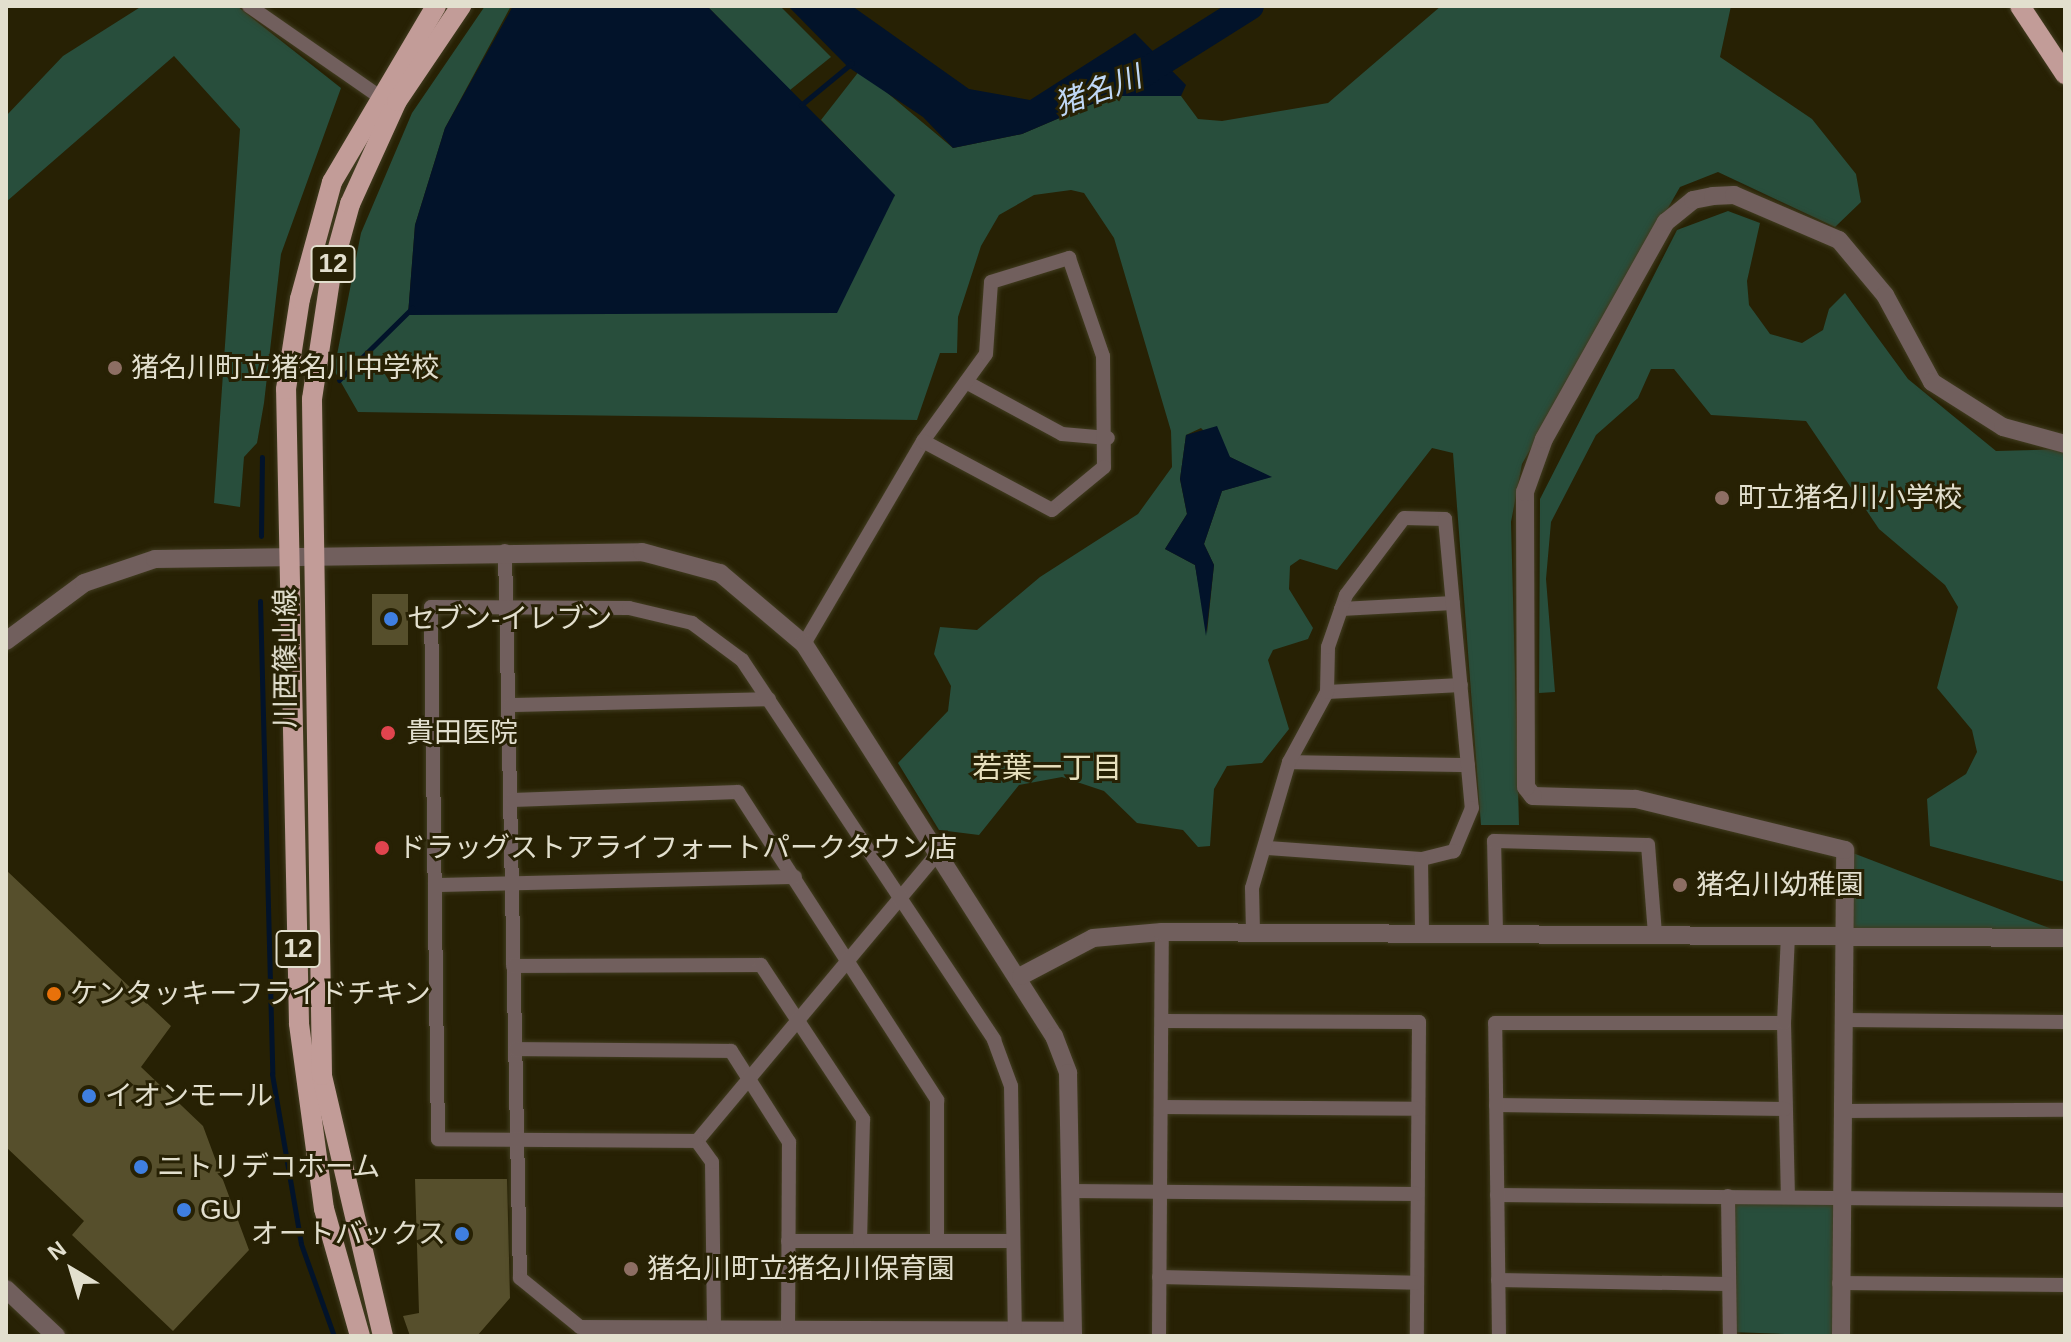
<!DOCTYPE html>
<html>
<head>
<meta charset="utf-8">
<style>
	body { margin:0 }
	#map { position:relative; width:2071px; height:1342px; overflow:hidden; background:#272104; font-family:Arial,"Noto Sans JP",sans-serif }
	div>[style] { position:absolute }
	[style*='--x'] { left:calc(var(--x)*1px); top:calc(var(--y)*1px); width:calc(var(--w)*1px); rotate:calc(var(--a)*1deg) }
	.green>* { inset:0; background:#284e3c; transform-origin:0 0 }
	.water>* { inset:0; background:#02132a }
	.stream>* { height:5px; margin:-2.5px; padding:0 2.5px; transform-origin:2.5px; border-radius:2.5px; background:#02132a }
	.river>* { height:28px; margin:-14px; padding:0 14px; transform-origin:14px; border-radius:14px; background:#02132a }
	.building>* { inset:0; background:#564f2c; transform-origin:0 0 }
	.roads { filter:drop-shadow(0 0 2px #413c20) drop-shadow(0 0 2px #413c20) }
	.minor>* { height:14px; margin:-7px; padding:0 7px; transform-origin:7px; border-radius:7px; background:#715f5d }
	.tertiary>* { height:18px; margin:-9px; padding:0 9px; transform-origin:9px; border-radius:9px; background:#715f5d }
	.primary>* { height:20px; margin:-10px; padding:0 10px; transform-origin:10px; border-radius:10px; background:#c29c98 }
	.dots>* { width:22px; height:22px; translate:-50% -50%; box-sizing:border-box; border:4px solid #272104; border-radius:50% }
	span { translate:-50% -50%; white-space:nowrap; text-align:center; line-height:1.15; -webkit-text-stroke:6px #272104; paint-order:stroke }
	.shield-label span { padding:2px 6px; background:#272104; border:2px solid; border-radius:6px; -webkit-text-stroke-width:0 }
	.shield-label { font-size:26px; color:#e2dfce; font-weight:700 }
	.poi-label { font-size:28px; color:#e2dfce }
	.left { translate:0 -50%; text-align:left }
	.right { translate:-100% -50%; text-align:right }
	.street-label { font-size:28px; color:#e2dfce }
	.water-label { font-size:30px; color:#bfd7f6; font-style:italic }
	.neighbourhood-label { font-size:30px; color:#e6dfbd }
	.frame { position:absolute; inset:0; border:8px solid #e2dfce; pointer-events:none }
	.north { position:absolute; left:32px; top:1230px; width:80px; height:80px; -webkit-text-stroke:6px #272104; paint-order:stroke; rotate:322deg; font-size:22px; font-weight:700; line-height:32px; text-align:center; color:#e2dfce }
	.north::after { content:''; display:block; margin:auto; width:28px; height:36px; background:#e2dfce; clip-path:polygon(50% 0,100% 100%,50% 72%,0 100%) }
</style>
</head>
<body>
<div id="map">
	<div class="green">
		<div style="clip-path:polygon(142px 6px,237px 6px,341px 88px,281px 254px,264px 403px,257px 443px,244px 457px,240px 507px,214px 503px,240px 129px,174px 56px,6px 202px,6px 116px,63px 56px)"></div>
		<div style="clip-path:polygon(evenodd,485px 6px,511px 6px,445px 128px,415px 225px,408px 315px,895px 196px,821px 120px,860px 70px,953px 148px,1022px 134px,1111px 96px,1181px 96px,1198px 119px,1222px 121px,1328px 103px,1441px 6px,1731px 6px,1720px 57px,1812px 119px,1856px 174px,1861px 202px,1835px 227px,1718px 172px,1680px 187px,1522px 464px,1511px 522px,1519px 825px,1481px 825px,1453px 453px,1432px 448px,1337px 570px,1300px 559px,1290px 566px,1289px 589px,1313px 628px,1308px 639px,1273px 650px,1268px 660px,1289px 729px,1262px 763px,1227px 766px,1214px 789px,1210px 846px,1198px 847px,1183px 830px,1137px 823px,1104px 791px,1062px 777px,1019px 785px,979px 835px,939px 830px,898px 763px,948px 711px,951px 686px,934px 654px,940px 627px,977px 630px,1040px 577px,1138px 514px,1172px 467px,1171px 431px,1114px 238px,1084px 193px,1071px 190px,1034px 195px,999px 215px,981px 246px,958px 317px,957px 353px,940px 353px,917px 420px,358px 412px,334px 370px,361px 233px,412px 113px,485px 6px,1201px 428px,1230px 457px,1270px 477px,1222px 491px,1204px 544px,1214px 565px,1207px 633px,1195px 565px,1165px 549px,1187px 514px,1180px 479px,1186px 435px,1201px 428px)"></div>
		<div style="clip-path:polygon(707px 6px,780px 6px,831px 57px,790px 90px)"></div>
		<div style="clip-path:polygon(1728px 211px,1760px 223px,1747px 281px,1749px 305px,1770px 334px,1802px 343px,1823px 330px,1829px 309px,1845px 293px,1908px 379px,1996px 451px,2065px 449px,2065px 882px,1930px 846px,1927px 799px,1966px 774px,1977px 752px,1972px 730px,1937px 688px,1958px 607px,1945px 585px,1879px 529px,1806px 421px,1711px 415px,1674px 369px,1651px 369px,1638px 398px,1596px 435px,1551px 522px,1546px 579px,1555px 692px,1539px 693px,1540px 499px,1677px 230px)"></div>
		<div style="clip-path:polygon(1845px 850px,2065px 934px,1846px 937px)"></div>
		<div style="left:1846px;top:1195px;width:141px;height:118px;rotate:92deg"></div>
	</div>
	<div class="water">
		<div style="clip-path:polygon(513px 6px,707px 6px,895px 195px,837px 313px,408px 315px,415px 225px,445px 128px)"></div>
		<div style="clip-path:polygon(788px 6px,852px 6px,969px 89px,1030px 100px,1135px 33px,1186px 85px,1181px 96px,1111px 96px,1022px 134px,953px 148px,923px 117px,848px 67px)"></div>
		<div style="clip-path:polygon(1217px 426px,1230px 457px,1272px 477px,1222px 491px,1204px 544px,1214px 565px,1206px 636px,1195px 565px,1165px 549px,1187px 514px,1180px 479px,1186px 435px)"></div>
	</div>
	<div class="stream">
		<div style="--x:801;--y:105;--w:66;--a:-39.5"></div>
		<div style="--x:339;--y:380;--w:103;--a:-44.6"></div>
		<div style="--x:261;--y:536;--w:79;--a:-89.3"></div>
		<div style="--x:260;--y:601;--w:473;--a:88.5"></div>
		<div style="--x:272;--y:1074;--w:172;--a:80.3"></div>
		<div style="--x:301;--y:1244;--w:98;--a:70.3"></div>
	</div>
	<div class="river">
		<div style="--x:1134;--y:79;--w:137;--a:-32.2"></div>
	</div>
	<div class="building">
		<div style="left:372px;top:594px;width:36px;height:51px"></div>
		<div style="clip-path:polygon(6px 870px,171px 1026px,141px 1067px,203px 1126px,249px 1250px,173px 1331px,72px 1235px,84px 1221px,6px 1147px)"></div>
		<div style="clip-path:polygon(415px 1179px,507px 1179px,510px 1298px,477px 1336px,410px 1336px,403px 1316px,419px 1313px)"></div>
	</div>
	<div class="roads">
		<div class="minor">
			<div style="--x:249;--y:6;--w:156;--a:34.8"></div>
			<div style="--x:966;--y:382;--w:109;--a:28.4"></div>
			<div style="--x:1062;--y:434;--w:46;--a:5"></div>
			<div style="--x:505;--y:551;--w:727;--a:88.82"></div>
			<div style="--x:520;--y:1278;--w:77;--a:39.2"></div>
			<div style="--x:580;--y:1327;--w:492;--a:0.2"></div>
			<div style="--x:1341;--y:609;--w:112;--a:-3.1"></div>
			<div style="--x:804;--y:644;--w:235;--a:-59.6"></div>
			<div style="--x:923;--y:441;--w:107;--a:-54.1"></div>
			<div style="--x:986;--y:354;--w:72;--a:-86"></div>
			<div style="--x:991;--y:282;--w:82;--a:-17.1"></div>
			<div style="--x:1069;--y:258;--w:104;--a:70.9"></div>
			<div style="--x:1103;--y:356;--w:111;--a:89.5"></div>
			<div style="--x:1104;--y:467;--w:67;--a:140.4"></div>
			<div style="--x:1052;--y:510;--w:146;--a:-151.9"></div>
			<div style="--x:1327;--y:692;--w:134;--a:-3"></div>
			<div style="--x:510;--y:705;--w:259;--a:-1.3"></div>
			<div style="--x:1289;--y:762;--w:179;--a:1"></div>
			<div style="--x:512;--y:800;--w:226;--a:-2"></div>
			<div style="--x:738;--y:792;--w:367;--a:57.1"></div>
			<div style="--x:937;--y:1100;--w:141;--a:90"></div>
			<div style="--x:1268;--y:848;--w:153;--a:4.1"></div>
			<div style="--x:435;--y:885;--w:360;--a:-1.3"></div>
			<div style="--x:1253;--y:932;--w:44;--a:-91.3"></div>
			<div style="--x:1252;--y:888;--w:131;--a:-73.6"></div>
			<div style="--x:1289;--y:762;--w:80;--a:-61.5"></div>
			<div style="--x:1327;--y:692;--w:45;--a:-88.7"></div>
			<div style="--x:1328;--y:647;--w:55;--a:-70.9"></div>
			<div style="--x:1346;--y:595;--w:96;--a:-53"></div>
			<div style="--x:1404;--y:518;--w:41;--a:1.4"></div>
			<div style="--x:1445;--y:519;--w:290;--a:84.7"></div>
			<div style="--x:1472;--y:808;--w:47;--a:112.7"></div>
			<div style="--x:1454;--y:851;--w:34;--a:166"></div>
			<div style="--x:1421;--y:859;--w:74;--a:89.2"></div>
			<div style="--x:1496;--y:933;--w:92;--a:-91.2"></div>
			<div style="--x:1494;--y:841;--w:154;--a:1.5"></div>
			<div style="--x:1648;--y:845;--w:89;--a:85.5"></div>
			<div style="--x:513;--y:966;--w:248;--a:-0.2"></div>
			<div style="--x:761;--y:965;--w:185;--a:56.5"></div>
			<div style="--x:863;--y:1119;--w:122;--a:91.4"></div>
			<div style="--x:860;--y:1241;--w:72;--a:180"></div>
			<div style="--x:1846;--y:1020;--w:219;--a:0.5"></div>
			<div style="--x:1162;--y:1021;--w:257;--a:0.2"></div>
			<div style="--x:1419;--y:1022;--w:314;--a:90.4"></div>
			<div style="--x:1784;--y:1023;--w:173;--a:88.7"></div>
			<div style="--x:515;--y:1049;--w:216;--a:0.5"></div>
			<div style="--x:731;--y:1051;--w:108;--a:57.5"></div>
			<div style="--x:789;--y:1142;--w:186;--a:90.3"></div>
			<div style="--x:1496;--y:1105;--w:289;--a:0.8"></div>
			<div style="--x:1161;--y:1107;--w:256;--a:0.4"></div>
			<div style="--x:1843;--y:1111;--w:222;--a:-0.3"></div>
			<div style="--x:697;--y:1141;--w:376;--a:-50.1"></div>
			<div style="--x:1071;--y:1191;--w:346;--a:0.5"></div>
			<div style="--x:1497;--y:1195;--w:568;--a:0.5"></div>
			<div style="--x:1728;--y:1196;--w:140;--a:89.2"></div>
			<div style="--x:860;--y:1241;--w:152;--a:0"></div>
			<div style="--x:1159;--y:1277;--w:258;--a:1.3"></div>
			<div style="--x:1498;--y:1280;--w:229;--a:1"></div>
			<div style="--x:1839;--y:1283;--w:226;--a:0.5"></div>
			<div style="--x:714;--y:1326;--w:164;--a:-90.7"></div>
			<div style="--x:712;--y:1162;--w:26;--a:-126"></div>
			<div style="--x:697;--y:1141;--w:259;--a:-179.6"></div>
			<div style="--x:438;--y:1139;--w:532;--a:-90.75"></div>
			<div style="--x:431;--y:607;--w:198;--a:0.3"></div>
			<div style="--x:629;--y:608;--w:65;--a:13.4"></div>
			<div style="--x:692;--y:623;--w:62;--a:36.5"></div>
			<div style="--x:742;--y:660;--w:456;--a:56.4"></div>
			<div style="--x:994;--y:1040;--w:49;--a:69.7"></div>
			<div style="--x:1011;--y:1086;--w:250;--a:89.1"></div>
			<div style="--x:1159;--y:1336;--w:404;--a:-89.6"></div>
			<div style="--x:1499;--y:1336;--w:313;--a:-90.7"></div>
			<div style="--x:1495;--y:1023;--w:289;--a:0"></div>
			<div style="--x:1784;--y:1023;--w:87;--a:-87.4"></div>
		</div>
		<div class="tertiary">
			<div style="--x:6;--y:641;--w:97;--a:-36.6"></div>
			<div style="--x:84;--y:583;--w:75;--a:-18.7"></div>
			<div style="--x:155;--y:559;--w:487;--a:-0.8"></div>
			<div style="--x:642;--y:552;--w:81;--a:15.1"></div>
			<div style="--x:720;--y:573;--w:110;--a:40.2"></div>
			<div style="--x:804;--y:644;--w:465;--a:57.5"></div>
			<div style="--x:1054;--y:1036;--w:40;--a:69"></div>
			<div style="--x:1068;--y:1073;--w:263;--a:88.9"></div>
			<div style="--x:1021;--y:976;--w:81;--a:-27.8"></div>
			<div style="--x:1093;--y:938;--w:69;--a:-5"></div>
			<div style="--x:1162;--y:932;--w:903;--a:0.38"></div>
			<div style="--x:6;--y:1289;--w:69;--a:43.2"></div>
			<div style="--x:1841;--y:1336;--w:486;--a:-89.5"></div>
			<div style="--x:1845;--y:850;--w:216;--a:-166.3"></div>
			<div style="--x:1635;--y:799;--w:102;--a:-178.3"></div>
			<div style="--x:1533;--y:796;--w:11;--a:-128"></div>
			<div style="--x:1526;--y:787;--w:295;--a:-90.2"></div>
			<div style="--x:1525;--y:492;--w:56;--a:-70.3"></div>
			<div style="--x:1544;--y:439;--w:249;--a:-60.7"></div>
			<div style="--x:1666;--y:222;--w:35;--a:-39"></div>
			<div style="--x:1693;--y:200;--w:20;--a:-11"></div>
			<div style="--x:1713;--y:196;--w:21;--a:-3"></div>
			<div style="--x:1734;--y:195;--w:114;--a:23.2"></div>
			<div style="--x:1839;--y:240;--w:72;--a:50.1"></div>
			<div style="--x:1885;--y:295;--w:99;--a:61.6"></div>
			<div style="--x:1932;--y:382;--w:84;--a:32.4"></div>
			<div style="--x:2003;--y:427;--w:64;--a:15.3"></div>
		</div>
		<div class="primary">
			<div style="--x:2020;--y:6;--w:82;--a:56.5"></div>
			<div style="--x:360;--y:1336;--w:132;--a:-105.8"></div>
			<div style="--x:324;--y:1209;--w:188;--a:-97.7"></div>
			<div style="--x:299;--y:1023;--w:634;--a:-91.17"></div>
			<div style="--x:286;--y:389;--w:91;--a:-81.2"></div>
			<div style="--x:300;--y:299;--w:121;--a:-74.7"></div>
			<div style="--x:332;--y:182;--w:204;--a:-59.4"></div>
			<div style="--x:383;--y:1336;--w:268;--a:-103.2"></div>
			<div style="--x:322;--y:1075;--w:676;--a:-90.85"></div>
			<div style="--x:312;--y:399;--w:127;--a:-81.4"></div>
			<div style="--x:331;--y:273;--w:72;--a:-74.6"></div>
			<div style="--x:350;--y:204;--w:113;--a:-65.5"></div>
			<div style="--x:397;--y:101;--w:115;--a:-56"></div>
		</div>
	</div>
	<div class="dots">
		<div style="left:115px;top:368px;background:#8d6e63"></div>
		<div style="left:1722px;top:498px;background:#8d6e63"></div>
		<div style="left:391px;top:619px;background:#3f7fe0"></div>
		<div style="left:388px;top:733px;background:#e0444e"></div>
		<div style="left:382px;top:848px;background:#e0444e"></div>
		<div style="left:1680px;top:885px;background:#8d6e63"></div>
		<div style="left:54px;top:994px;background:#e8710a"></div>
		<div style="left:89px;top:1096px;background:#3f7fe0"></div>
		<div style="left:141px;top:1167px;background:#3f7fe0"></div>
		<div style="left:184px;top:1210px;background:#3f7fe0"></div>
		<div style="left:462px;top:1234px;background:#3f7fe0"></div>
		<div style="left:631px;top:1269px;background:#8d6e63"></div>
	</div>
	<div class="shield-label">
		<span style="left:333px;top:264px">12</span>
		<span style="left:298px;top:949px">12</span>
	</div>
	<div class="poi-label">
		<span class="left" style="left:131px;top:368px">猪名川町立猪名川中学校</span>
		<span class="left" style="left:1738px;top:498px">町立猪名川小学校</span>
		<span class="left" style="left:407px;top:619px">セブン-イレブン</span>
		<span class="left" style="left:406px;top:733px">貴田医院</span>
		<span class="left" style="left:398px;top:848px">ドラッグストアライフォートパークタウン店</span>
		<span class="left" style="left:1696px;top:885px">猪名川幼稚園</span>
		<span class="left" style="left:70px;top:994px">ケンタッキーフライドチキン</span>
		<span class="left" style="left:105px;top:1096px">イオンモール</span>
		<span class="left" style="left:157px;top:1167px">ニトリデコホーム</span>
		<span class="left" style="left:200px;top:1210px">GU</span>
		<span class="right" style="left:446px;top:1234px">オートバックス</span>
		<span class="left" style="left:647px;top:1269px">猪名川町立猪名川保育園</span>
	</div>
	<div class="street-label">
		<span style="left:286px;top:658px;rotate:-90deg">川西篠山線</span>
	</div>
	<div class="water-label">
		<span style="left:1098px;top:91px;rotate:-20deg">猪名川</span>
	</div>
	<div class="neighbourhood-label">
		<span style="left:1047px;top:768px">若葉一丁目</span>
	</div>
	<div class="frame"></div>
	<div class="north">N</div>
</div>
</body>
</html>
